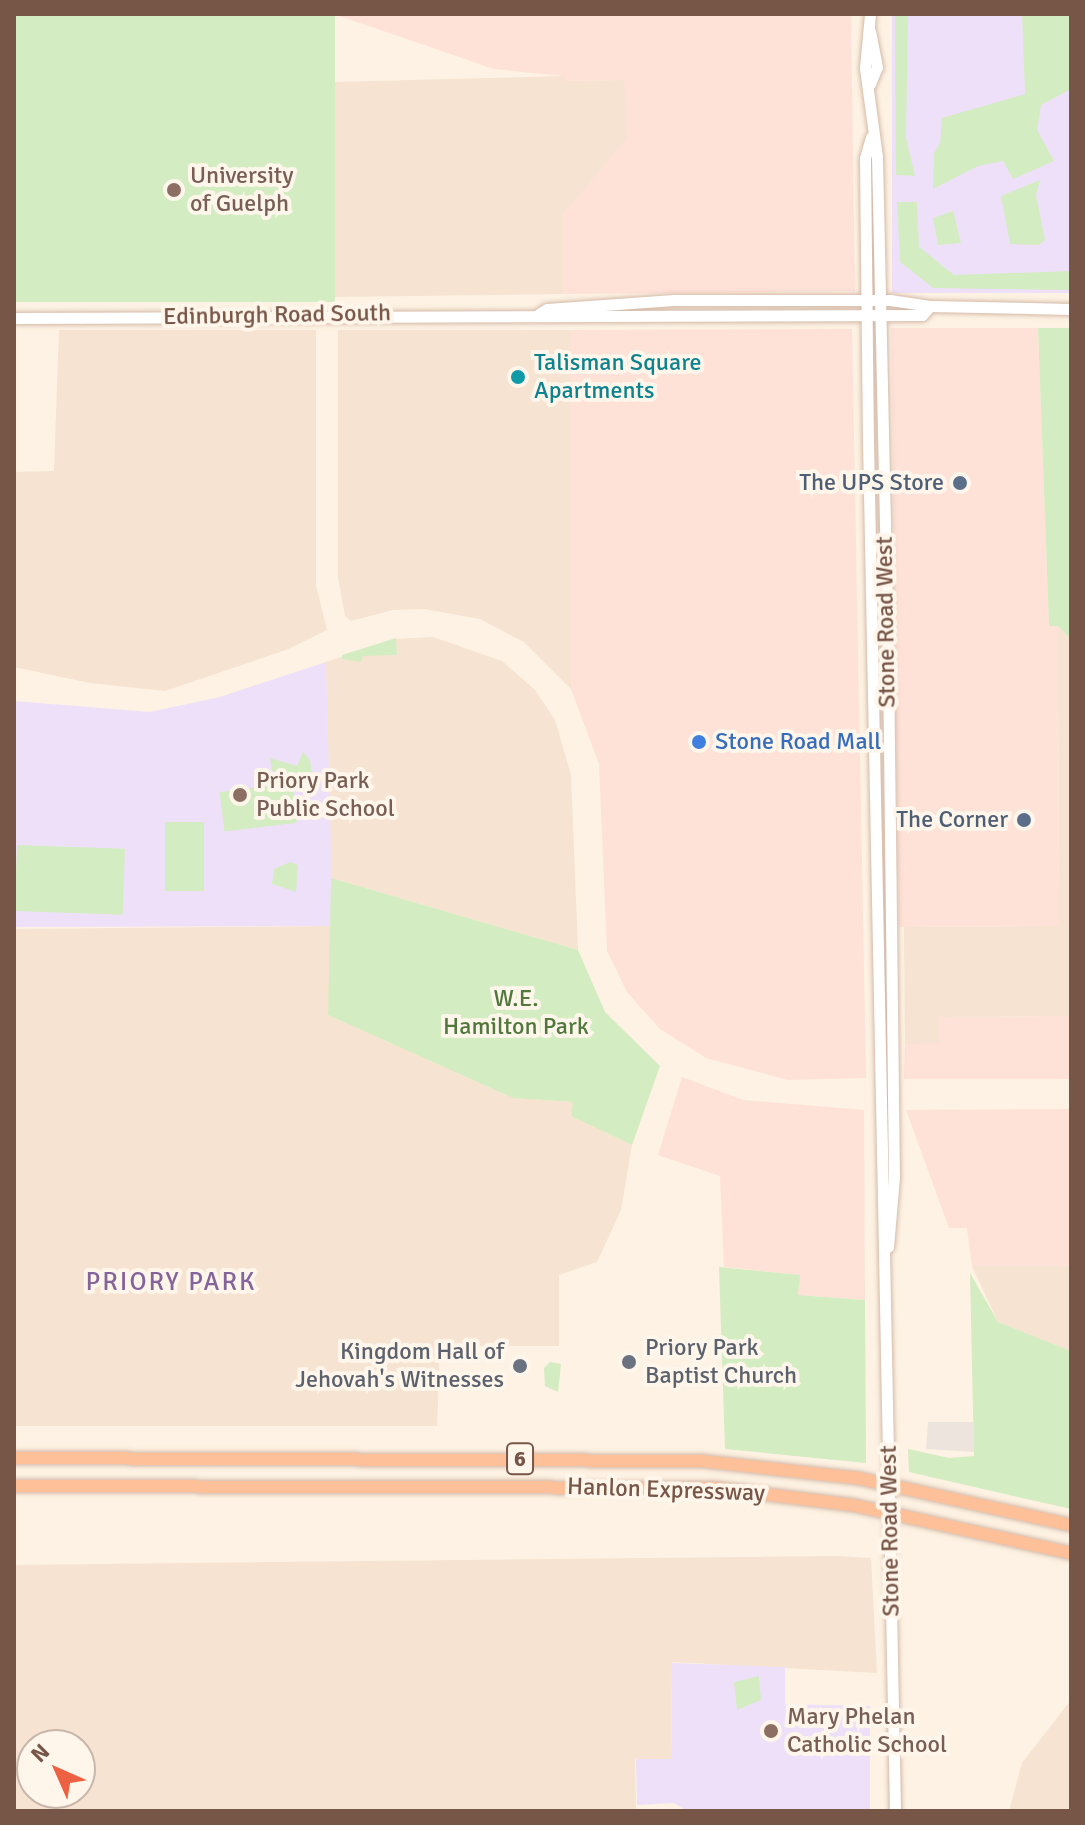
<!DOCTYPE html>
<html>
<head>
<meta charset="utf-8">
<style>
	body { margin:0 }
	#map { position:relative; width:1085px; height:1825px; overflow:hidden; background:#fdf2e3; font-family:Signika,sans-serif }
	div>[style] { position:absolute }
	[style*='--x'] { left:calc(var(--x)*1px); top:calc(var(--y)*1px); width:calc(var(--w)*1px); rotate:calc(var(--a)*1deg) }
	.residential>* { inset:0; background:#f6e3d1 }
	.commercial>* { inset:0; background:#fee1d7 }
	.industrial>* { inset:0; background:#ede4de }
	.education>* { inset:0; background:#efe0fa; transform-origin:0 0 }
	.green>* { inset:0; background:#d4ecc1; transform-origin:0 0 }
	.roads { filter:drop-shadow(0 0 2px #d5baa9) drop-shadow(0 0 2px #d5baa9) }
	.secondary>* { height:11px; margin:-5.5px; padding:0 5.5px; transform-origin:5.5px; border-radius:5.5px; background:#fff }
	.trunk>* { height:12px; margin:-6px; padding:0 6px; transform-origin:6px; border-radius:6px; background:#fdc098 }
	.dots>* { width:22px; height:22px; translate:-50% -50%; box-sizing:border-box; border:4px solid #fff6eb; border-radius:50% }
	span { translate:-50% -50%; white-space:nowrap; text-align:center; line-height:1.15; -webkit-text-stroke:8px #fff6eb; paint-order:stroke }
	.shield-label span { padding:2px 6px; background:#fff6eb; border:2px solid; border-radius:6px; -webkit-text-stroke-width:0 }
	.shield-label { font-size:22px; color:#775648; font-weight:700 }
	.education-label { font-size:24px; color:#785e54 }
	.left { translate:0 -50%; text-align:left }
	.street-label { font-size:24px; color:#775648 }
	.culture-label { font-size:24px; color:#0d838f }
	.service-label { font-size:24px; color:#4e5e75 }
	.right { translate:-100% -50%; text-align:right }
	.shop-label { font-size:24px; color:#366cbe }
	.park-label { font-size:24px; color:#51783c }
	.worship-label { font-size:24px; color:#5b616d }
	.neighbourhood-label { font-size:26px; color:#85639b; letter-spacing:2px }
	.frame { position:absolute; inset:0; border:16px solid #775648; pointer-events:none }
	.north { position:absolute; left:16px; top:1729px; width:80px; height:80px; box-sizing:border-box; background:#fff6eb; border:2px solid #c9b6aa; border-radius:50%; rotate:315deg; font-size:22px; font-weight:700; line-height:32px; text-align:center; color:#775648 }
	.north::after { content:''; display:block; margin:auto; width:28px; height:36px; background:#ee6042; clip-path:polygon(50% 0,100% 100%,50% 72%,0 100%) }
</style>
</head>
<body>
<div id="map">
	<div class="residential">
		<div style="clip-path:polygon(565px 76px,565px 81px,625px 80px,627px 139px,563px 215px,563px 294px,333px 297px,335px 82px)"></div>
		<div style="clip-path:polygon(59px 330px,316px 330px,316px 586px,327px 630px,286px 650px,165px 691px,90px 683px,14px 667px,14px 472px,54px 471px)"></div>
		<div style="clip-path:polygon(338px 330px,571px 330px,571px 689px,524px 642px,480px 619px,424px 609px,393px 610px,351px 621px,345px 616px,338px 577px)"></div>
		<div style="clip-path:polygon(1058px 626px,1071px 639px,1071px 1016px,939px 1017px,939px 1044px,905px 1044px,904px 927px,1059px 926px)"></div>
		<div style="clip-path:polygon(433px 637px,502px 661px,535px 690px,555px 720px,571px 775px,578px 950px,331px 878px,326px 662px,396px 639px)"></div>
		<div style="clip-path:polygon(333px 926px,328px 1015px,513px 1098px,574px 1102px,571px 1116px,632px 1145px,621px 1210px,597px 1262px,559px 1275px,559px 1346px,440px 1346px,437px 1426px,14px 1426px,14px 929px)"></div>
		<div style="clip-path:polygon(972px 1266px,1071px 1266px,1071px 1351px,998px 1322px)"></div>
		<div style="clip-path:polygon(evenodd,836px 1556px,871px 1558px,877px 1673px,672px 1662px,671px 1759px,635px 1759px,636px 1811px,14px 1811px,14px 1565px,836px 1556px,80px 1745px,80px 1793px,32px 1793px,32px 1745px,80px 1745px)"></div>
		<div style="clip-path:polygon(1071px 1700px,1071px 1811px,1009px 1811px,1022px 1763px)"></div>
	</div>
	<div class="commercial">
		<div style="clip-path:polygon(334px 14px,851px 14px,855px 291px,563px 294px,563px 215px,627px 139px,624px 80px,565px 81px,564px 76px,494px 69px)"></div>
		<div style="clip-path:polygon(891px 328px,1038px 328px,1049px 626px,1058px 626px,1059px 926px,899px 927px)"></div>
		<div style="clip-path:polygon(852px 329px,866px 1078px,788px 1080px,706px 1058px,660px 1029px,627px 992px,607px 951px,599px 764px,571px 689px,571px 330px)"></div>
		<div style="clip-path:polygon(1071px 1016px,1071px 1079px,904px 1079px,905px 1044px,939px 1043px,939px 1017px)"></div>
		<div style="clip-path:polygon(682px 1077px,743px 1100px,864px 1110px,865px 1300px,798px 1295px,799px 1275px,724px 1267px,720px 1176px,658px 1155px)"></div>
		<div style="clip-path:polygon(1071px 1109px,1071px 1266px,972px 1266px,967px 1228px,949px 1228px,906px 1110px)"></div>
	</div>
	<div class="industrial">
		<div style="clip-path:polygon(928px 1422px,973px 1422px,974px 1452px,926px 1449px)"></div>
	</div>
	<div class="education">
		<div style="left:892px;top:14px;width:179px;height:279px"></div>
		<div style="clip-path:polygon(326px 662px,333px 926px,14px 927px,14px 701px,150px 712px,220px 697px)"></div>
		<div style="clip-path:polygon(672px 1663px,785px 1667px,785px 1704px,870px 1706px,870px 1811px,687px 1811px,674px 1803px,637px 1805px,636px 1759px,671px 1759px)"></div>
	</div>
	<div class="green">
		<div style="left:14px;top:14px;width:321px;height:288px"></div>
		<div style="clip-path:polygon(895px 14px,908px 14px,906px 138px,915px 176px,896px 175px)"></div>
		<div style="clip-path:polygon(1022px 14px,1071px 14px,1071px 89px,1041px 105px,1037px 130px,1054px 161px,1013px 179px,1003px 161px,978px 166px,933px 189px,934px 153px,940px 143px,942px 118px,1025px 94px)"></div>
		<div style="clip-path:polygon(1040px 180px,1036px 195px,1045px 240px,1039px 245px,1010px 244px,1001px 196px)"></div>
		<div style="clip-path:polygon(897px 202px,917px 202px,919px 247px,954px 275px,1071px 271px,1071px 290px,933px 288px,900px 262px)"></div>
		<div style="clip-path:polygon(953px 211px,961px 243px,938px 245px,933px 218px)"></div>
		<div style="clip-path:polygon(1038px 328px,1071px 328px,1071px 639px,1058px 626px,1049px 626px)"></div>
		<div style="clip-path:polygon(396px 638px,397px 655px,363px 656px,361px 662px,342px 659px,342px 655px)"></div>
		<div style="clip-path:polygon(303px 752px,310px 760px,312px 776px,272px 771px,270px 758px,297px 766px)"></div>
		<div style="left:292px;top:783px;width:40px;height:73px;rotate:83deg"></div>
		<div style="left:204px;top:822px;width:69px;height:39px;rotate:90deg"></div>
		<div style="left:17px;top:845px;width:108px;height:66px;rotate:2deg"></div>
		<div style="clip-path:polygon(290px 862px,298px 865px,296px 892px,272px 884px,274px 869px)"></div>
		<div style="clip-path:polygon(331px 878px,578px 950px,605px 1012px,660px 1066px,632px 1145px,571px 1116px,573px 1102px,513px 1098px,328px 1015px)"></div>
		<div style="clip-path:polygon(719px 1267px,800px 1275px,798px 1295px,865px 1300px,866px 1463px,725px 1449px)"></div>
		<div style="clip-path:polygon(970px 1273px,998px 1322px,1071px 1351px,1071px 1509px,909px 1472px,908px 1449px,949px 1458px,974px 1456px)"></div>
		<div style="clip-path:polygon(550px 1362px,561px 1364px,558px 1392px,545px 1386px,544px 1368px)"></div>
		<div style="clip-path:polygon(759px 1676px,761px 1700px,737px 1710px,734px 1682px)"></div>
	</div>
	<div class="roads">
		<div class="secondary">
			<div style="--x:870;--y:14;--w:54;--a:95.3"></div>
			<div style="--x:865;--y:68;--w:90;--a:82.3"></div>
			<div style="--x:877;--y:157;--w:503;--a:88.75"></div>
			<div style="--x:888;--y:660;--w:517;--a:89.34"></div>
			<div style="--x:894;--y:1177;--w:70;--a:94.9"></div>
			<div style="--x:870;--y:84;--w:18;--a:-68"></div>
			<div style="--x:877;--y:67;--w:36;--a:-101"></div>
			<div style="--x:871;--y:137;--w:22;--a:106"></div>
			<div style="--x:865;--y:158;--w:283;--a:89.4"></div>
			<div style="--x:868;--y:441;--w:1370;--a:88.87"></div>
			<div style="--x:539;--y:314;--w:9;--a:-32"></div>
			<div style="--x:547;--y:309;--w:127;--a:-4.1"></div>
			<div style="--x:674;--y:300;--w:216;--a:0"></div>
			<div style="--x:890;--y:300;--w:40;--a:8.5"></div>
			<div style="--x:930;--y:306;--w:141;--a:1.2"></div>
			<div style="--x:14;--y:318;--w:908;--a:-0.19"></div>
			<div style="--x:922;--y:315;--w:12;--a:-48"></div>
		</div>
		<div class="trunk">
			<div style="--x:14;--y:1458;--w:688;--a:0.25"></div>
			<div style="--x:702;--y:1461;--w:156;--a:6.3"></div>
			<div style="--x:857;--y:1478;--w:219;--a:12.4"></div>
			<div style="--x:14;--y:1486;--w:701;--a:0.16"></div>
			<div style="--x:715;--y:1488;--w:138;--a:7.1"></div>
			<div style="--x:852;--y:1505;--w:224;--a:12.4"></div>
		</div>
	</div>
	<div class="dots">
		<div style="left:174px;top:190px;background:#8d6e63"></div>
		<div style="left:518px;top:377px;background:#0f9aa8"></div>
		<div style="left:960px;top:483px;background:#5c6f8a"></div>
		<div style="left:699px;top:742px;background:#3f7fe0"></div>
		<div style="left:240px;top:795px;background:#8d6e63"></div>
		<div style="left:1024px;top:820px;background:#5c6f8a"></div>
		<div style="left:629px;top:1362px;background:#6b7280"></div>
		<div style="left:520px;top:1366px;background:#6b7280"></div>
		<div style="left:771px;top:1731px;background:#8d6e63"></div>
	</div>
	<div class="shield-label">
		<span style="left:520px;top:1459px">6</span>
	</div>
	<div class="education-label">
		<span class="left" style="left:190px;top:190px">University<br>of Guelph</span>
		<span class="left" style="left:256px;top:795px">Priory Park<br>Public School</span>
		<span class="left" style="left:787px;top:1731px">Mary Phelan<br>Catholic School</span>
	</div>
	<div class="street-label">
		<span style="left:277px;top:315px;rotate:-1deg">Edinburgh Road South</span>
		<span style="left:886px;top:622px;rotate:-91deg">Stone Road West</span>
		<span style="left:666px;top:1490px;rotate:2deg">Hanlon Expressway</span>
		<span style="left:890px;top:1531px;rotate:-91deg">Stone Road West</span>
	</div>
	<div class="culture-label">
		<span class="left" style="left:534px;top:377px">Talisman Square<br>Apartments</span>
	</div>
	<div class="service-label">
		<span class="right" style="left:944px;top:483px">The UPS Store</span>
		<span class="right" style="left:1008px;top:820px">The Corner</span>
	</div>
	<div class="shop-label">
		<span class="left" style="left:715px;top:742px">Stone Road Mall</span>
	</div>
	<div class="park-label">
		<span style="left:516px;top:1013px">W.E.<br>Hamilton Park</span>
	</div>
	<div class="worship-label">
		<span class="left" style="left:645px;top:1362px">Priory Park<br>Baptist Church</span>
		<span class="right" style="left:504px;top:1366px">Kingdom Hall of<br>Jehovah's Witnesses</span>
	</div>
	<div class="neighbourhood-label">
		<span style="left:171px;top:1283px">PRIORY PARK</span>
	</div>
	<div class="frame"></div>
	<div class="north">N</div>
</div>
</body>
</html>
